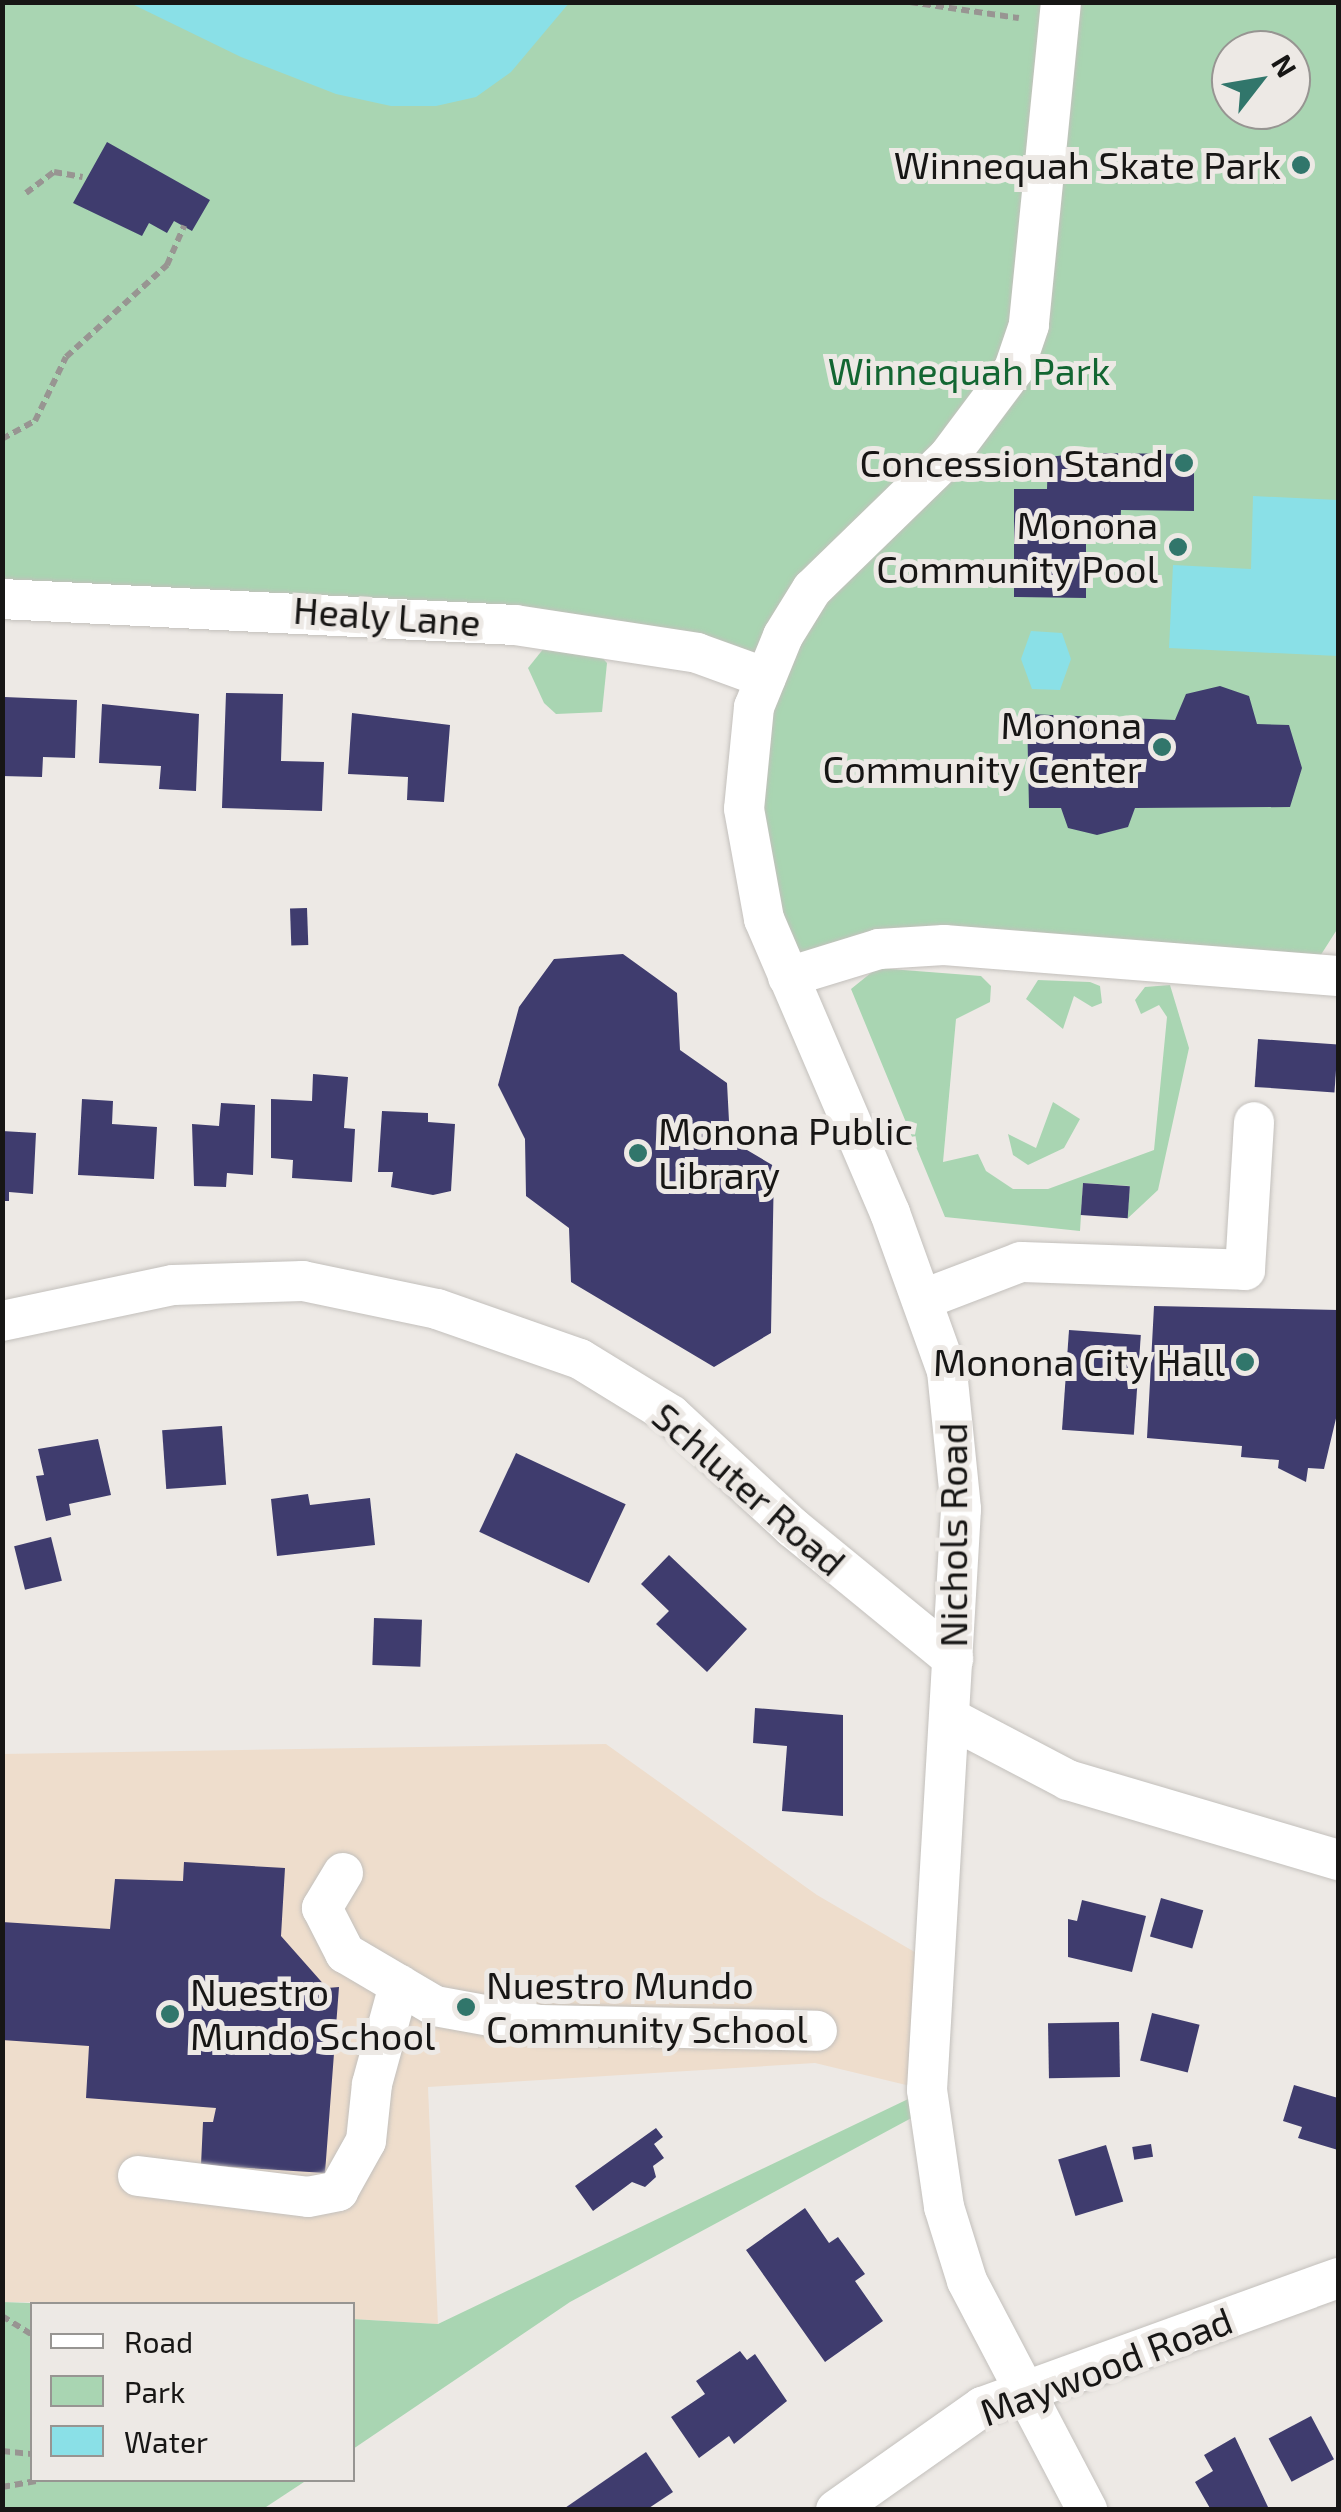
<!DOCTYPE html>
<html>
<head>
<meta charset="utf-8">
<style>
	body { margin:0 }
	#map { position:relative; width:1341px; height:2512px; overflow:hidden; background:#ede9e5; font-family:"Exo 2",sans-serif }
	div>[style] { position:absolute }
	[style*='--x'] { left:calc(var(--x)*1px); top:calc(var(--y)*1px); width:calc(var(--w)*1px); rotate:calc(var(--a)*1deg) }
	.education>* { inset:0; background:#edc }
	.green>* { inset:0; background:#a9d5b2 }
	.water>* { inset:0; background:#8ae0e7 }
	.building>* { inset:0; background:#3f3c6e; transform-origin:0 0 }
	.path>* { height:6px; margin-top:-3px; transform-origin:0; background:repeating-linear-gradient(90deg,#989592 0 8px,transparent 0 13px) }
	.roads { filter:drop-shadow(0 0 2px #c3c0bc) drop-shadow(0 0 2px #c3c0bc) }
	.minor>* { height:40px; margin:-20px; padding:0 20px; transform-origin:20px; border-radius:20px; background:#fff }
	.dots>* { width:28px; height:28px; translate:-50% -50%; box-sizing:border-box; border:5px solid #ede9e5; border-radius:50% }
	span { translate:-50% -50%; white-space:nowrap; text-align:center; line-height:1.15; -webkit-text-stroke:10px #ede9e5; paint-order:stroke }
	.poi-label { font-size:38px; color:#171615 }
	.right { translate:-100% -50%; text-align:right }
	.left { translate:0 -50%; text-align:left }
	.park-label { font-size:38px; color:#136632 }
	.street-label { font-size:38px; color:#171615 }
	.frame { position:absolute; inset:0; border:5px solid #171615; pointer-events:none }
	.legend { position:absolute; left:30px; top:2302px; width:325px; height:180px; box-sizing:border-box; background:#ede9e5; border:2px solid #979592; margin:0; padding:12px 18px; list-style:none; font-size:30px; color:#171615 }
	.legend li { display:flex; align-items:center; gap:20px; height:50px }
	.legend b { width:50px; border:2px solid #979592 }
	.north { position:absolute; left:1211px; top:30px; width:100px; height:100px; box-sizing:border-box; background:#ede9e5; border:2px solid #979592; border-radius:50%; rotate:59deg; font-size:28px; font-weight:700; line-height:40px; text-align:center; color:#171615 }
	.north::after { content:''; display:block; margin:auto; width:35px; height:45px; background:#31766b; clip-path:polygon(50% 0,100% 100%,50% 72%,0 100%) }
</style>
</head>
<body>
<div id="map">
	<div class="education">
		<div style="clip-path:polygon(606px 1744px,817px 1895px,930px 1961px,927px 2090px,815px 2063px,428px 2087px,438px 2324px,353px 2319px,352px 2304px,3px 2302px,2px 1754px)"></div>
	</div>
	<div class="green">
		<div style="clip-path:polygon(evenodd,3px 3px,1338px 3px,1338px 928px,1308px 975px,944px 945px,788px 977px,751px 859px,766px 679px,708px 656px,3px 599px,3px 3px,1231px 50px,1291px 50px,1291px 110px,1231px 110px,1231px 50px)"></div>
		<div style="clip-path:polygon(544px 648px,595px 650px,607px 663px,602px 712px,556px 714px,544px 703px,528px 668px)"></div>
		<div style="clip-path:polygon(877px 968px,981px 976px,991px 986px,990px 1002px,956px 1019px,943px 1162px,978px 1154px,986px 1171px,1013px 1189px,1048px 1189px,1154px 1150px,1167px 1017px,1159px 1005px,1141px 1014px,1135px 1000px,1145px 987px,1170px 985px,1189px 1048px,1158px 1190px,1127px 1219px,1130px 1186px,1083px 1183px,1080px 1231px,945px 1217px,851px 989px)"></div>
		<div style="clip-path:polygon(1038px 980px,1090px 982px,1100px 986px,1102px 1003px,1092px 1007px,1074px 996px,1063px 1029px,1026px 999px)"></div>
		<div style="clip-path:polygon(1053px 1102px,1080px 1119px,1064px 1148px,1028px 1165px,1013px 1155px,1008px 1134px,1036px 1148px)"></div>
		<div style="clip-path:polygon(927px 2090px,930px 2108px,570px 2302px,353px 2449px,352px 2319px,438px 2324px)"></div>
		<div style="clip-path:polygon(2px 2302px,58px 2304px,32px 2304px,32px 2480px,307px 2480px,263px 2509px,3px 2509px)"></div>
	</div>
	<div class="water">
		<div style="clip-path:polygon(130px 3px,569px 3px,511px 72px,476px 97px,436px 106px,391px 106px,336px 94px,241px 57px)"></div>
		<div style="clip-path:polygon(1253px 496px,1338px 500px,1338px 656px,1169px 648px,1173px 565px,1251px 569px)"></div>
		<div style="clip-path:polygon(1031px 631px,1062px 633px,1071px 659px,1060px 690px,1032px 689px,1021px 659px)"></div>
	</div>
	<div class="building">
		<div style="clip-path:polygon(107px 142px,210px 200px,192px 231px,174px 221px,167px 233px,149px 223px,142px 236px,73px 203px)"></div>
		<div style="clip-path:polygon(1084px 453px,1194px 454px,1194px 511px,1121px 510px,1120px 539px,1086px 538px,1086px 598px,1014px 597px,1014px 489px,1047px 489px,1048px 457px)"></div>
		<div style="clip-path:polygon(1220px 686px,1249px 696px,1257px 724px,1289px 725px,1302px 768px,1290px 807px,1135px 808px,1128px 827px,1097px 835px,1068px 828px,1061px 808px,1029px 808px,1027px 714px,1175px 720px,1186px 694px)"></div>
		<div style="clip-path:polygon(226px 693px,283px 694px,281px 761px,324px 762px,322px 811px,222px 808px)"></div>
		<div style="clip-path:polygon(4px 697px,77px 700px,75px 758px,43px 757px,42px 777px,2px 776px)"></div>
		<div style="clip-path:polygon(102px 704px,199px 714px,196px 791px,159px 789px,161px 766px,99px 763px)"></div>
		<div style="clip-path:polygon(352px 713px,450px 725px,444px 802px,407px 800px,408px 777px,348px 774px)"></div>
		<div style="left:307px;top:908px;width:37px;height:17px;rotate:88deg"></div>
		<div style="clip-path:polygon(623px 954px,677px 993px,680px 1050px,727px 1083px,730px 1140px,774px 1166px,771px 1333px,714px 1367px,571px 1282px,569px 1228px,526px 1196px,525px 1139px,498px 1085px,519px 1007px,554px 959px)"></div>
		<div style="left:1258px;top:1039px;width:80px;height:48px;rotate:4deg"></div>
		<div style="clip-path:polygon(313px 1074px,348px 1077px,344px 1128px,355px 1129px,352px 1182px,292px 1178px,293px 1160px,271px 1158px,271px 1099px,312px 1101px)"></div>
		<div style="clip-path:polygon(82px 1099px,113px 1101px,112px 1124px,157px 1127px,154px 1179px,78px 1175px)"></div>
		<div style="clip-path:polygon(221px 1103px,255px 1105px,253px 1175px,227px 1173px,226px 1187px,194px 1186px,192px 1124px,219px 1126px)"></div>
		<div style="clip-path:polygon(382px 1111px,428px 1113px,428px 1122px,455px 1124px,451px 1191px,433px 1195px,391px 1187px,393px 1172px,378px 1172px)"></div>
		<div style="clip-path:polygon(2px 1131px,36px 1133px,33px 1194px,9px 1192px,9px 1201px,2px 1201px)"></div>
		<div style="left:1083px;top:1183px;width:47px;height:32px;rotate:4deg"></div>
		<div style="clip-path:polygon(1154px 1306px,1338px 1310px,1338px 1410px,1324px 1469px,1308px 1468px,1306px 1482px,1278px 1468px,1279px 1460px,1241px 1457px,1242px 1446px,1147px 1438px)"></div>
		<div style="left:1069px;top:1330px;width:72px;height:100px;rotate:4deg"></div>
		<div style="left:222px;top:1426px;width:59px;height:60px;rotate:86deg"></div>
		<div style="clip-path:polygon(98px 1439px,111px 1495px,69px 1504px,71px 1515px,46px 1521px,36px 1476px,44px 1475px,38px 1449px)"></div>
		<div style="left:516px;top:1453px;width:121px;height:87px;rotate:25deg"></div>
		<div style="clip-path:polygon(308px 1494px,310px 1505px,370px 1498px,375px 1545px,277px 1556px,271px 1499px)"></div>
		<div style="left:51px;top:1537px;width:45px;height:38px;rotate:76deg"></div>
		<div style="clip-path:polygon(669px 1555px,747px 1629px,707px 1672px,656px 1624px,669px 1611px,641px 1584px)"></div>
		<div style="left:374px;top:1618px;width:48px;height:47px;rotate:2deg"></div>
		<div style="clip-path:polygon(755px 1708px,843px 1715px,843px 1816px,782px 1811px,787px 1746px,753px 1743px)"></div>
		<div style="clip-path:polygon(184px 1862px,285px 1868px,281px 1936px,327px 1988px,339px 1987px,325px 2173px,201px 2165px,203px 2122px,213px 2122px,216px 2108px,86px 2098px,89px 2046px,2px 2040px,2px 1922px,110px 1929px,115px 1879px,183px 1881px)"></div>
		<div style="left:1161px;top:1898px;width:44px;height:40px;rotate:16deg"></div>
		<div style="clip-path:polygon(1082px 1900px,1146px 1916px,1132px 1972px,1068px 1957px,1068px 1919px,1077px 1921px)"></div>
		<div style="left:1152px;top:2013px;width:49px;height:49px;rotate:14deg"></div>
		<div style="left:1119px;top:2022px;width:55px;height:71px;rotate:89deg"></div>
		<div style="clip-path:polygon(1294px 2085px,1338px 2098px,1338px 2150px,1298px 2138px,1302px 2127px,1283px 2121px)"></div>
		<div style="clip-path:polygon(656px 2128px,663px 2137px,654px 2144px,664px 2158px,653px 2166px,656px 2177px,645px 2187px,632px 2182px,593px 2211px,575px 2186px)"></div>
		<div style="left:1151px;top:2144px;width:13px;height:19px;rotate:81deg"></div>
		<div style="left:1106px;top:2145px;width:59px;height:50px;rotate:73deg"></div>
		<div style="clip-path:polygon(805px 2208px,829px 2243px,838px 2237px,865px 2274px,855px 2281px,883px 2321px,825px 2362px,746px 2250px)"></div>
		<div style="clip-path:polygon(740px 2351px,747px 2360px,755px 2354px,787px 2401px,734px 2444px,729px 2436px,699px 2458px,671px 2417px,705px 2394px,696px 2381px)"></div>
		<div style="left:1311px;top:2416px;width:49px;height:48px;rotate:62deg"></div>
		<div style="clip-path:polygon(1235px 2437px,1268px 2507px,1264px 2510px,1211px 2510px,1195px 2482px,1213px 2471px,1204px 2455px)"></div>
		<div style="clip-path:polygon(646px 2452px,673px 2492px,646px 2510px,562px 2510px)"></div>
	</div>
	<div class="path">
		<div style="--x:722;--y:2;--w:14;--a:0"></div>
		<div style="--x:910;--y:2;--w:110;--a:8.4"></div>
		<div style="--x:26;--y:193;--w:35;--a:-37"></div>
		<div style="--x:54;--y:172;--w:29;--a:10"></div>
		<div style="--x:2;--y:439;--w:38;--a:-29"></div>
		<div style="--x:35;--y:421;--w:71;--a:-64.2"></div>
		<div style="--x:66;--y:357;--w:137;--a:-42.3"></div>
		<div style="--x:167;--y:265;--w:43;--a:-66.4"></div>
		<div style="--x:2;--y:2316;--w:36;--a:32"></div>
		<div style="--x:2;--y:2451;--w:30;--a:6"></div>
		<div style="--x:2;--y:2487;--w:39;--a:-10"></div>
	</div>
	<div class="roads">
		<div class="minor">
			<div style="--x:1061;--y:2;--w:325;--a:95.7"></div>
			<div style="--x:1029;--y:325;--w:46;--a:108.8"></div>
			<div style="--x:1014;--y:369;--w:109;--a:126.8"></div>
			<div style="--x:949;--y:456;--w:191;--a:135.8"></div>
			<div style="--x:812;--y:589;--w:55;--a:121.7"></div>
			<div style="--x:783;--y:636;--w:77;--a:112.2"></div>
			<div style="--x:754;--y:707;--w:102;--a:95.6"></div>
			<div style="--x:744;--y:809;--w:112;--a:79.7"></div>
			<div style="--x:764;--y:919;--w:320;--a:66.8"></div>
			<div style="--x:890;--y:1213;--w:168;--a:70.2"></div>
			<div style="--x:947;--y:1371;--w:139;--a:84.2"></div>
			<div style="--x:961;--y:1509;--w:582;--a:93.35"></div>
			<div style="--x:927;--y:2090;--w:118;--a:81.7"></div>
			<div style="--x:944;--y:2207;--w:77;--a:72.7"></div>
			<div style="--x:967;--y:2281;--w:259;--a:62.3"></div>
			<div style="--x:2;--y:599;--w:514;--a:2.9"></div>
			<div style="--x:515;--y:625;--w:184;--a:8.7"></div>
			<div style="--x:697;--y:653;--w:73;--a:19.9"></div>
			<div style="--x:788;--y:977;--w:95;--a:-17.1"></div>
			<div style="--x:879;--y:949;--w:65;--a:-3.5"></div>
			<div style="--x:944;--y:945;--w:395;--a:4.5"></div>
			<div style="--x:924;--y:1299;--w:104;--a:-20.9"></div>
			<div style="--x:1021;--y:1262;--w:224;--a:2"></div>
			<div style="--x:1245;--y:1270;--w:148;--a:-86.5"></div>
			<div style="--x:2;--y:1321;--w:175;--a:-11.9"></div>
			<div style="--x:173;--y:1285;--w:130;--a:-1.8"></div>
			<div style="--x:303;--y:1281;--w:137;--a:11.8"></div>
			<div style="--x:437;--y:1309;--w:151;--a:19.3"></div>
			<div style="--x:580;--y:1359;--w:107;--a:31.6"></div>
			<div style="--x:671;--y:1415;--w:166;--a:42.8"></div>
			<div style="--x:793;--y:1528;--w:207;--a:39.3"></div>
			<div style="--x:950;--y:1718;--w:133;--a:27.7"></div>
			<div style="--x:1068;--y:1780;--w:282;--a:16.5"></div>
			<div style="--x:343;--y:1873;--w:41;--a:121"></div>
			<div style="--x:322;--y:1908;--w:51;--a:62.9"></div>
			<div style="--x:345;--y:1953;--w:104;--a:30.5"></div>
			<div style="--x:435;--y:2006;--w:107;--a:10.3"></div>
			<div style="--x:540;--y:2025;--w:277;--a:1.2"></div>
			<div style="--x:138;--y:2176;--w:171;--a:7"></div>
			<div style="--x:308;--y:2197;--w:31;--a:-11"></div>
			<div style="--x:338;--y:2191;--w:57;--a:-60.8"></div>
			<div style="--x:366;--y:2141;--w:57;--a:-84"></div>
			<div style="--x:372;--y:2084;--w:103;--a:-74.7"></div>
			<div style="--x:836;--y:2510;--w:179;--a:-35.2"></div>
			<div style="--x:982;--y:2407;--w:379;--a:-19.9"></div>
		</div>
	</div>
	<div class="dots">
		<div style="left:1301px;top:165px;background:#31766b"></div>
		<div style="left:1184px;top:463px;background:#31766b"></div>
		<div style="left:1178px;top:547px;background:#31766b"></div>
		<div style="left:1162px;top:747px;background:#31766b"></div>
		<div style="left:638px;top:1153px;background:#31766b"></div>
		<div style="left:1245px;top:1362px;background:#31766b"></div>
		<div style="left:466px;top:2007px;background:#31766b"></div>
		<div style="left:170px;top:2014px;background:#31766b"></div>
	</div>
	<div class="poi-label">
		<span class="right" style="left:1281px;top:165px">Winnequah Skate Park</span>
		<span class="right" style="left:1164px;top:463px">Concession Stand</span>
		<span class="right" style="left:1158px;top:547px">Monona<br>Community Pool</span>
		<span class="right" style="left:1142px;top:747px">Monona<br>Community Center</span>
		<span class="left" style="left:658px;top:1153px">Monona Public<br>Library</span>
		<span class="right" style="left:1225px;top:1362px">Monona City Hall</span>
		<span class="left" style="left:486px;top:2007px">Nuestro Mundo<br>Community School</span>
		<span class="left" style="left:190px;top:2014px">Nuestro<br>Mundo School</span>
	</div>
	<div class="park-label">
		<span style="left:969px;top:371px">Winnequah Park</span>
	</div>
	<div class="street-label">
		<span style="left:387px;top:616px;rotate:4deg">Healy Lane</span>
		<span style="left:749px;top:1489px;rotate:41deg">Schluter Road</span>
		<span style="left:953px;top:1535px;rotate:-90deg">Nichols Road</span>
		<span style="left:1106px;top:2366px;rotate:-21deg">Maywood Road</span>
	</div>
	<div class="frame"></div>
	<ul class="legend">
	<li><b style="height:12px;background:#fff"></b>Road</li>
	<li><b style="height:28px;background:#a9d5b2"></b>Park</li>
	<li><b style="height:28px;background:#8ae0e7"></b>Water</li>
	</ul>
	<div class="north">N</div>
</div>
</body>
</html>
